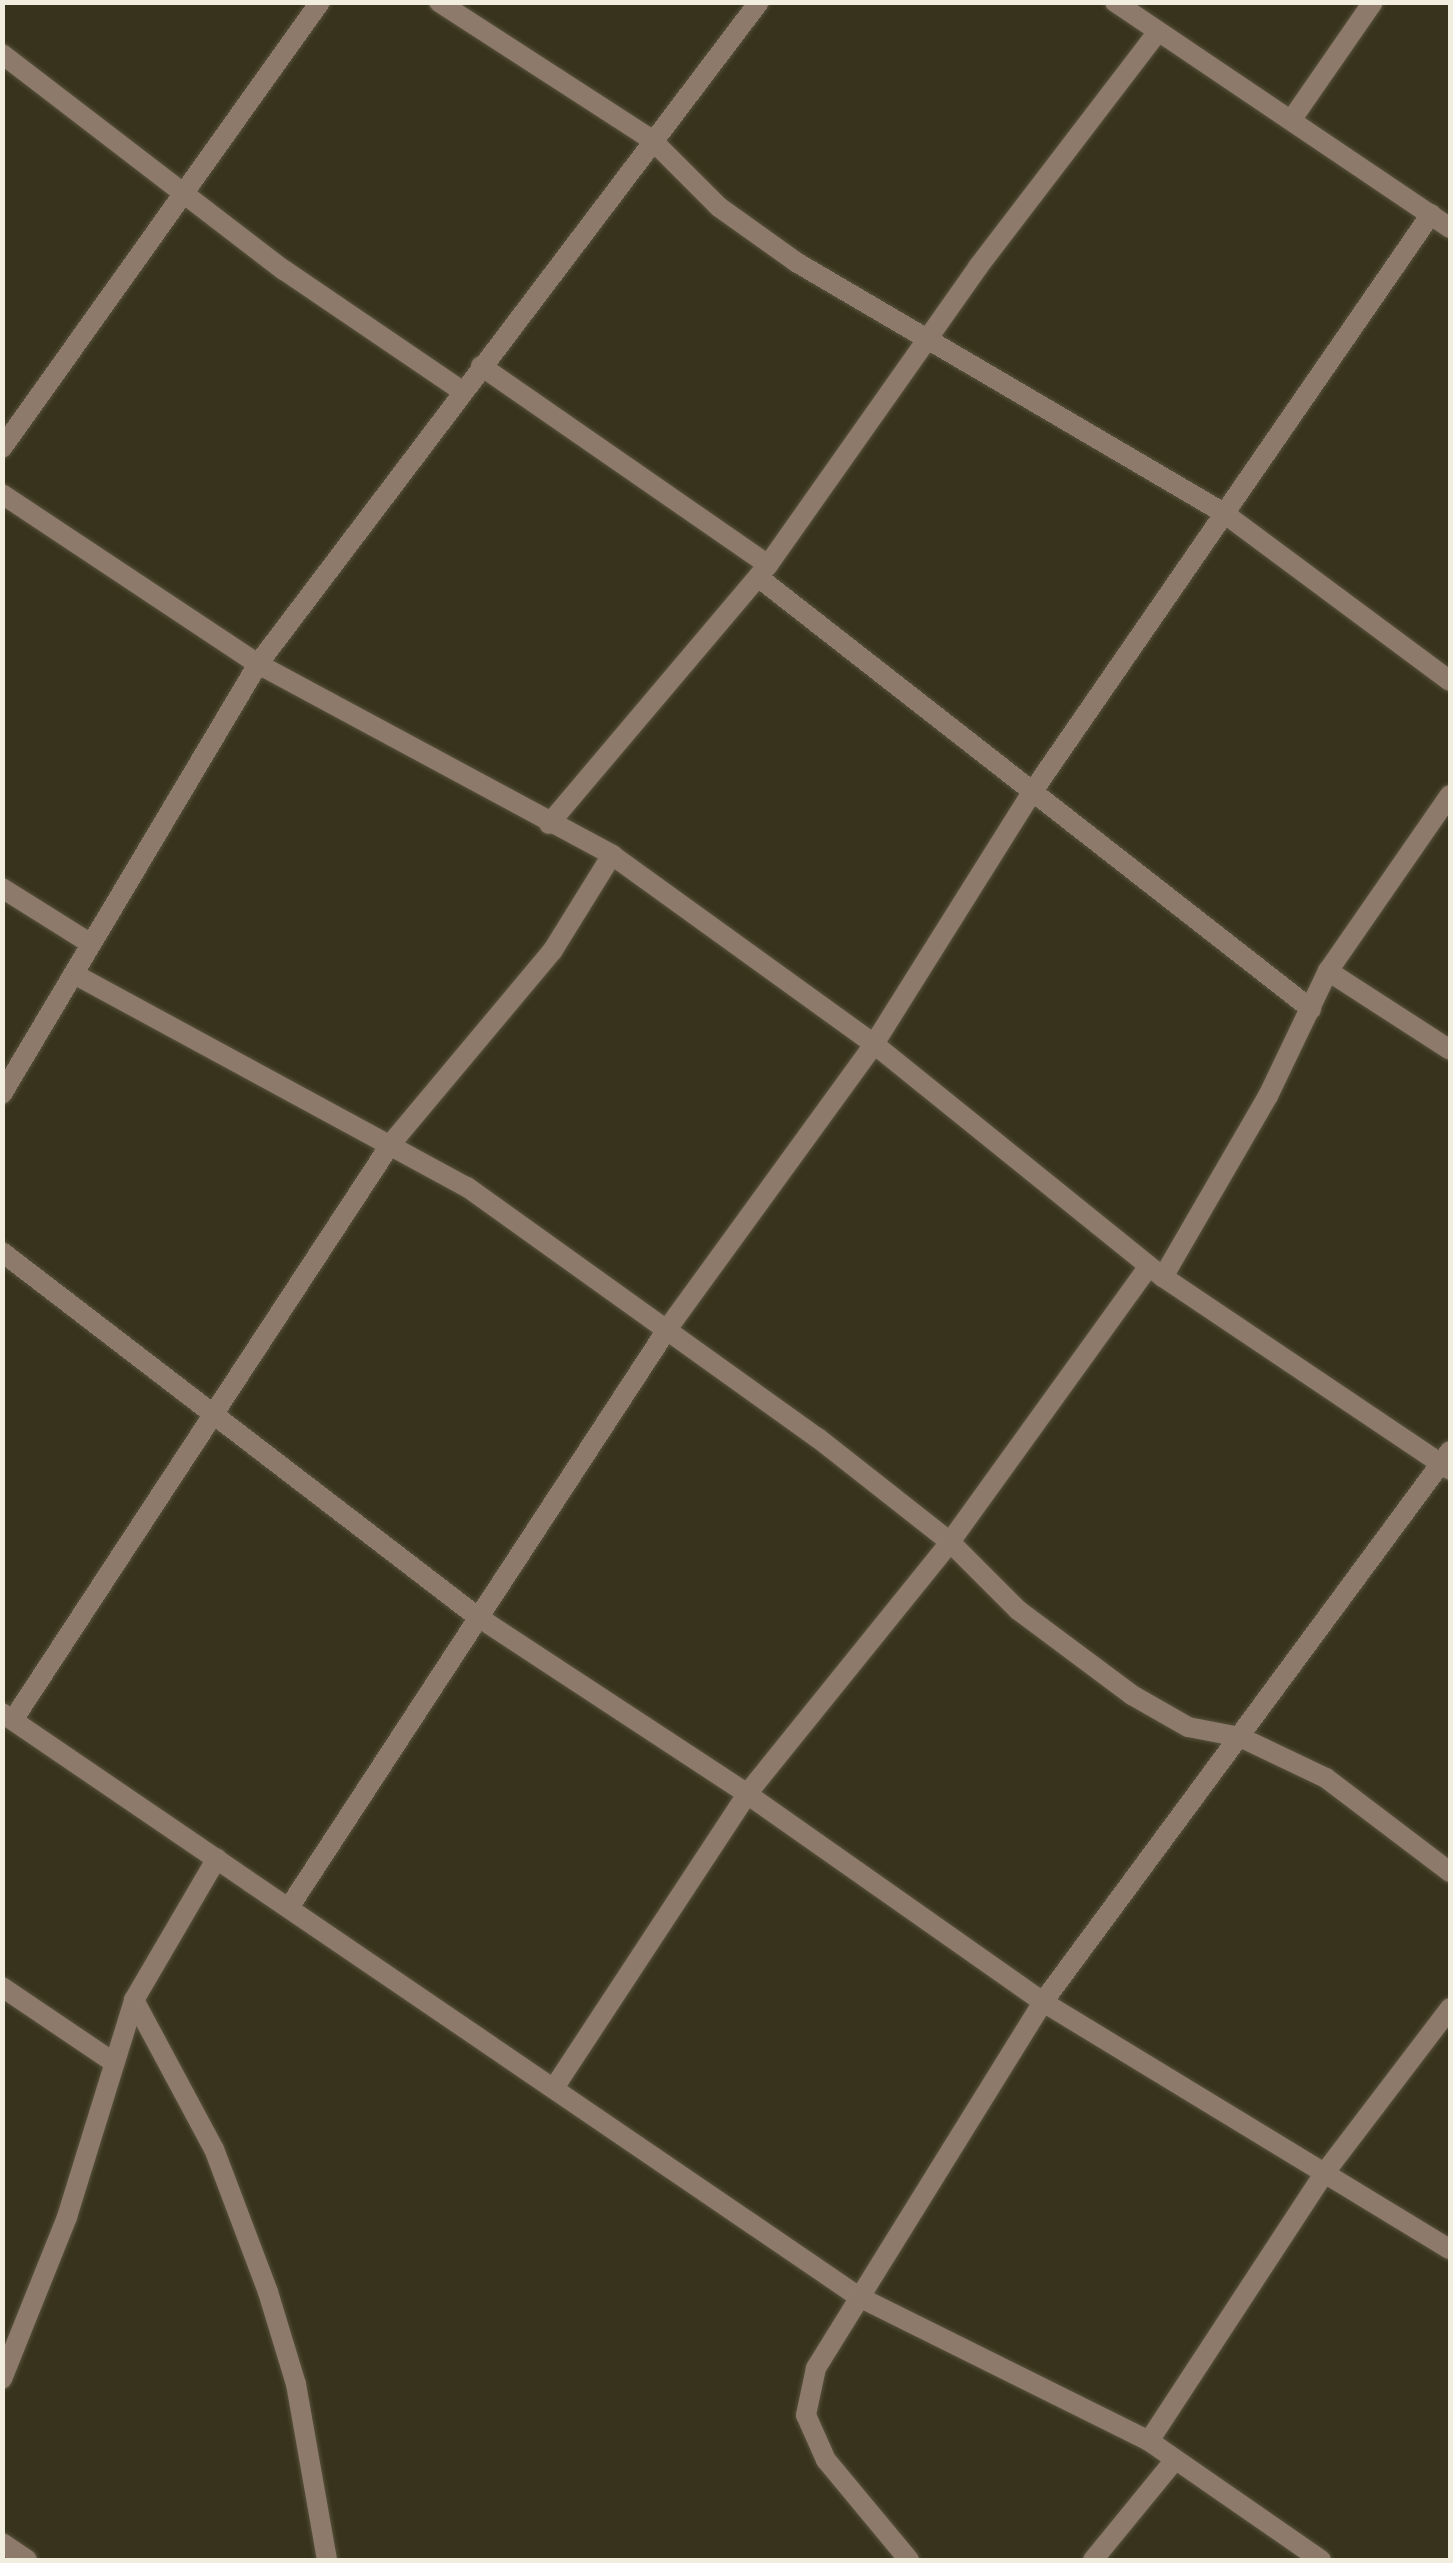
<!DOCTYPE html>
<html>
<head>
<meta charset="utf-8">
<style>
	body { margin:0 }
	#map { position:relative; width:1453px; height:2563px; overflow:hidden; background:#38331c; font-family:Overpass,sans-serif }
	div>[style] { position:absolute }
	[style*='--x'] { left:calc(var(--x)*1px); top:calc(var(--y)*1px); width:calc(var(--w)*1px); rotate:calc(var(--a)*1deg) }
	.roads { filter:drop-shadow(0 0 2px #56513b) drop-shadow(0 0 2px #56513b) }
	.minor>* { height:20px; margin:-10px; padding:0 10px; transform-origin:10px; border-radius:10px; background:#8e7a6a }
	span { translate:-50% -50%; white-space:nowrap; text-align:center; line-height:1.15; -webkit-text-stroke:10px #38331c; paint-order:stroke }
	.frame { position:absolute; inset:0; border:5px solid #f1eee0; pointer-events:none }
</style>
</head>
<body>
<div id="map">
	<div class="roads">
		<div class="minor">
			<div style="--x:439;--y:2;--w:252;--a:32.9"></div>
			<div style="--x:651;--y:139;--w:96;--a:45"></div>
			<div style="--x:719;--y:207;--w:95;--a:35.5"></div>
			<div style="--x:796;--y:262;--w:493;--a:30.4"></div>
			<div style="--x:1221;--y:511;--w:285;--a:36.6"></div>
			<div style="--x:1115;--y:2;--w:404;--a:34"></div>
			<div style="--x:2;--y:54;--w:355;--a:37.5"></div>
			<div style="--x:284;--y:270;--w:215;--a:34.2"></div>
			<div style="--x:1292;--y:119;--w:142;--a:-55.3"></div>
			<div style="--x:481;--y:366;--w:349;--a:34.7"></div>
			<div style="--x:2;--y:448;--w:548;--a:-54.51"></div>
			<div style="--x:2;--y:494;--w:307;--a:33.6"></div>
			<div style="--x:258;--y:664;--w:402;--a:28.3"></div>
			<div style="--x:612;--y:855;--w:323;--a:35.8"></div>
			<div style="--x:874;--y:1044;--w:371;--a:38.9"></div>
			<div style="--x:1163;--y:1277;--w:346;--a:33.9"></div>
			<div style="--x:758;--y:577;--w:702;--a:38"></div>
			<div style="--x:549;--y:824;--w:339;--a:-49.8"></div>
			<div style="--x:768;--y:565;--w:365;--a:-54.8"></div>
			<div style="--x:978;--y:267;--w:293;--a:-52.6"></div>
			<div style="--x:2;--y:888;--w:102;--a:32.1"></div>
			<div style="--x:1328;--y:971;--w:145;--a:32.9"></div>
			<div style="--x:74;--y:974;--w:447;--a:28.5"></div>
			<div style="--x:467;--y:1187;--w:432;--a:35.6"></div>
			<div style="--x:818;--y:1438;--w:168;--a:38.2"></div>
			<div style="--x:950;--y:1542;--w:96;--a:45"></div>
			<div style="--x:1018;--y:1610;--w:142;--a:36.7"></div>
			<div style="--x:1132;--y:1695;--w:64;--a:29.7"></div>
			<div style="--x:1188;--y:1727;--w:53;--a:10.9"></div>
			<div style="--x:1240;--y:1737;--w:95;--a:25.5"></div>
			<div style="--x:1326;--y:1778;--w:156;--a:37.2"></div>
			<div style="--x:2;--y:1094;--w:500;--a:-59.23"></div>
			<div style="--x:258;--y:664;--w:830;--a:-52.88"></div>
			<div style="--x:2;--y:1252;--w:596;--a:37.5"></div>
			<div style="--x:475;--y:1615;--w:326;--a:33.3"></div>
			<div style="--x:747;--y:1794;--w:362;--a:35.1"></div>
			<div style="--x:1043;--y:2002;--w:476;--a:31.3"></div>
			<div style="--x:1163;--y:1277;--w:209;--a:-59.9"></div>
			<div style="--x:1268;--y:1096;--w:139;--a:-64.4"></div>
			<div style="--x:1328;--y:971;--w:214;--a:-55.3"></div>
			<div style="--x:2;--y:1713;--w:1037;--a:34.27"></div>
			<div style="--x:859;--y:2297;--w:324;--a:26.4"></div>
			<div style="--x:1149;--y:2441;--w:209;--a:34.7"></div>
			<div style="--x:13;--y:1720;--w:688;--a:-56.75"></div>
			<div style="--x:390;--y:1145;--w:254;--a:-50.1"></div>
			<div style="--x:553;--y:950;--w:112;--a:-58.2"></div>
			<div style="--x:290;--y:1906;--w:691;--a:-56.82"></div>
			<div style="--x:668;--y:1328;--w:351;--a:-54"></div>
			<div style="--x:874;--y:1044;--w:299;--a:-57.9"></div>
			<div style="--x:1033;--y:791;--w:701;--a:-55.4"></div>
			<div style="--x:2;--y:1987;--w:134;--a:34"></div>
			<div style="--x:134;--y:2000;--w:169;--a:61.8"></div>
			<div style="--x:214;--y:2149;--w:153;--a:69.3"></div>
			<div style="--x:268;--y:2292;--w:96;--a:73.1"></div>
			<div style="--x:296;--y:2384;--w:179;--a:80"></div>
			<div style="--x:554;--y:2088;--w:352;--a:-56.7"></div>
			<div style="--x:747;--y:1794;--w:324;--a:-51.1"></div>
			<div style="--x:950;--y:1542;--w:339;--a:-54.2"></div>
			<div style="--x:2;--y:2379;--w:175;--a:-68.1"></div>
			<div style="--x:67;--y:2217;--w:227;--a:-72.8"></div>
			<div style="--x:134;--y:2000;--w:164;--a:-59.7"></div>
			<div style="--x:1149;--y:2441;--w:323;--a:-56.8"></div>
			<div style="--x:1326;--y:2171;--w:205;--a:-52.7"></div>
			<div style="--x:2;--y:2543;--w:30;--a:34"></div>
			<div style="--x:909;--y:2560;--w:130;--a:-129.7"></div>
			<div style="--x:826;--y:2460;--w:49;--a:-114"></div>
			<div style="--x:806;--y:2415;--w:48;--a:-78"></div>
			<div style="--x:816;--y:2368;--w:431;--a:-58.2"></div>
			<div style="--x:1043;--y:2002;--w:685;--a:-53.55"></div>
			<div style="--x:1093;--y:2560;--w:128;--a:-50.7"></div>
		</div>
	</div>
	<div class="frame"></div>
</div>
</body>
</html>
